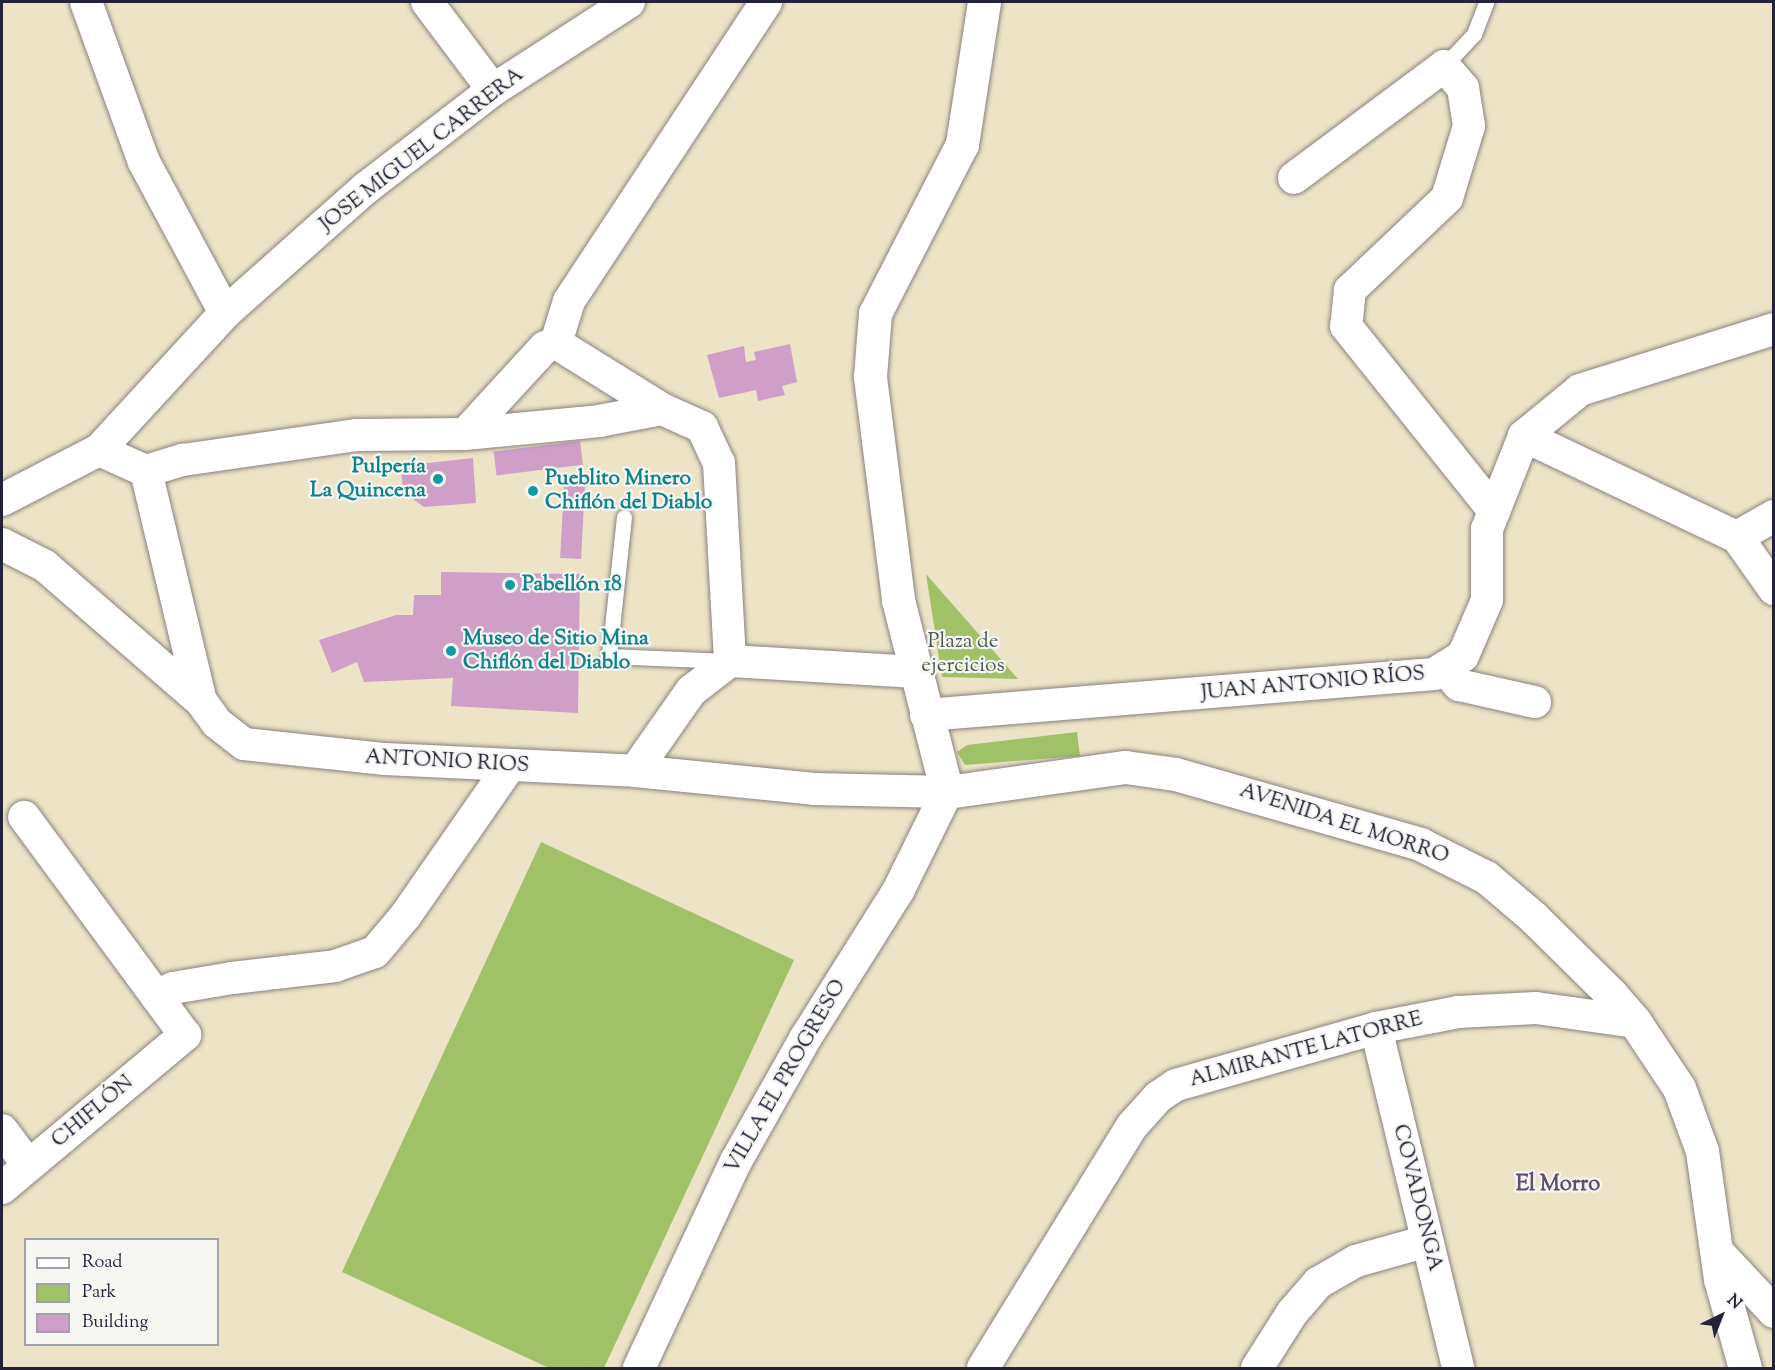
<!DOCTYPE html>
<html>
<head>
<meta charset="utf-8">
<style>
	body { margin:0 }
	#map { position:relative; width:1775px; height:1370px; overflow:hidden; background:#ede3c6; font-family:"Sorts Mill Goudy",serif }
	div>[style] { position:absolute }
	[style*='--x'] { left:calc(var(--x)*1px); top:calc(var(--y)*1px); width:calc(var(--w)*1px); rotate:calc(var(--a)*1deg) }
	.green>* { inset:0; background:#a1c169 }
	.building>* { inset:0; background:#cf9fc7; transform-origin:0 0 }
	.roads { filter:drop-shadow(0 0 2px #888280) drop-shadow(0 0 2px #888280) }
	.service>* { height:15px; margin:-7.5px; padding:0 7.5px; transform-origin:7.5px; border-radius:7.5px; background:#fff }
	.minor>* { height:32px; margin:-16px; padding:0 16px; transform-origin:16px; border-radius:16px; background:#fff }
	.tertiary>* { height:33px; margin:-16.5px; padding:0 16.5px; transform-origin:16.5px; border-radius:16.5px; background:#fff }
	.dots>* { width:16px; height:16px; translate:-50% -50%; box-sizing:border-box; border:3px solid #f6f6f2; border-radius:50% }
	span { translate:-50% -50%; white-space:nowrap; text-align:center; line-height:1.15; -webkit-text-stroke:4.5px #f6f6f2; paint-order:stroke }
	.street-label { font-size:21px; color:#22223b }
	.culture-label { font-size:21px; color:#0d838f; font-weight:700 }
	.right { translate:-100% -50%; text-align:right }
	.left { translate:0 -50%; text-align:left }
	.park-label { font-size:21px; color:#4e5a4b }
	.neighbourhood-label { font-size:22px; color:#5f4e6c; font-weight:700 }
	.frame { position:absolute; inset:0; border:3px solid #22223b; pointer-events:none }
	.legend { position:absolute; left:24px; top:1238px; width:195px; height:108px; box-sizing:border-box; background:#f6f6f2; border:2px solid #a1a1a9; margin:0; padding:8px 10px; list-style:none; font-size:18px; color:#22223b }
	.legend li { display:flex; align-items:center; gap:12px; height:30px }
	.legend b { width:30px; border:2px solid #a1a1a9 }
	.north { position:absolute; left:1691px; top:1286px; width:60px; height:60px; -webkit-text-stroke:4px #f6f6f2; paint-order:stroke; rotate:43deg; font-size:16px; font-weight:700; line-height:24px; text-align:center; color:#22223b }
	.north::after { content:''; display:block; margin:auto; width:21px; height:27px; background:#22223b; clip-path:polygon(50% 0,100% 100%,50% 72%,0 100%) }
</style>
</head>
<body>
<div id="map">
	<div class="green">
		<div style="clip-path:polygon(926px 574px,1018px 679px,942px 677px)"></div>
		<div style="clip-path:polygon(1077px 732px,1080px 756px,965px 765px,957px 752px,967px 745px)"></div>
		<div style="clip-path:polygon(541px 842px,794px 960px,604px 1368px,549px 1368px,342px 1272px)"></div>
	</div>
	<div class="building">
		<div style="clip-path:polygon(790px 344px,797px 382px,782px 386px,785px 395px,758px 401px,756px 390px,719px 398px,707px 355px,744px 346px,746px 362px,756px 360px,754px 352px)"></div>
		<div style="left:580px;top:441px;width:24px;height:87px;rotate:83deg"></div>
		<div style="clip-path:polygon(473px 458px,476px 503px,424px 507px,403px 492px,401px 466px)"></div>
		<div style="left:564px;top:484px;width:21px;height:74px;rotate:3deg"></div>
		<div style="clip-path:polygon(441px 572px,580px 574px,578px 713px,451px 706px,453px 678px,364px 682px,357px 662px,332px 673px,319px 640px,396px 615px,413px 615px,414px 595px,441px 595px)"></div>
	</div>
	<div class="roads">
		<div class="service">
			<div style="--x:1444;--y:66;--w:44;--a:-46.8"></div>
			<div style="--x:1474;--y:34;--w:34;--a:-69"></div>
			<div style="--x:624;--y:517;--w:140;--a:96.2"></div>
			<div style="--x:609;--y:656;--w:118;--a:2.4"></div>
		</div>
		<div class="minor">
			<div style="--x:86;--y:2;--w:170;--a:70.1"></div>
			<div style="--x:144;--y:162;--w:171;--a:61.8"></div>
			<div style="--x:427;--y:2;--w:110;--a:53.1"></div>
			<div style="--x:1294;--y:178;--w:187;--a:-36.7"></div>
			<div style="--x:1444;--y:66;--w:29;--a:49"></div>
			<div style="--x:1463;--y:88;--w:38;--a:81"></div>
			<div style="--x:1469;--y:126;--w:75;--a:107"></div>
			<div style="--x:1447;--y:198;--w:134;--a:136.5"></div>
			<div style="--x:1350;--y:290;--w:36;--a:96"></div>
			<div style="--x:1346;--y:326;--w:237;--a:51.3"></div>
			<div style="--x:556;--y:343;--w:44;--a:-72.8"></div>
			<div style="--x:569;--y:301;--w:358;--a:-56.6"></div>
			<div style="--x:556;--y:343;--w:125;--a:31.9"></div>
			<div style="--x:465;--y:434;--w:118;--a:-47.4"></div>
			<div style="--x:545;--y:347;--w:12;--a:-20"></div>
			<div style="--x:1524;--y:436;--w:236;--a:25.4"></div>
			<div style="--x:1737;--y:537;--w:64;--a:54.6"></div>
			<div style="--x:99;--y:450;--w:51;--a:24.1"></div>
			<div style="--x:146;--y:471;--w:39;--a:-17"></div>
			<div style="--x:183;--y:460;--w:176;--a:-8.2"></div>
			<div style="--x:357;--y:435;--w:108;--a:-0.5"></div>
			<div style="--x:465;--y:434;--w:135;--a:-5.5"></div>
			<div style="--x:599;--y:421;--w:64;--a:-10.8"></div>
			<div style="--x:662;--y:409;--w:44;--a:24.2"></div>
			<div style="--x:702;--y:427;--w:40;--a:65"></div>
			<div style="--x:719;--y:463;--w:198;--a:86.8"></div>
			<div style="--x:730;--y:661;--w:187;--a:3.4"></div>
			<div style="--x:146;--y:471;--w:236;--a:76.6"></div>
			<div style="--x:201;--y:701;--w:27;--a:54"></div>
			<div style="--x:217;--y:723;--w:34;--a:38"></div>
			<div style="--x:244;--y:744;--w:142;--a:6.1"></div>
			<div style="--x:385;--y:759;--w:250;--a:2.7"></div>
			<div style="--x:635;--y:771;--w:180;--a:5.7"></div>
			<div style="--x:814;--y:789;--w:133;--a:1.3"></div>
			<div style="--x:947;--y:792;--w:110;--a:116.3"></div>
			<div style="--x:898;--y:891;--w:173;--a:122.2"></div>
			<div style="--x:806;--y:1037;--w:142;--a:119.4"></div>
			<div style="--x:736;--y:1161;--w:229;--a:115.1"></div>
			<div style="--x:2;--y:500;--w:109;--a:-27.3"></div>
			<div style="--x:99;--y:450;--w:186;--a:-47.4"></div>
			<div style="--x:225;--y:313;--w:188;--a:-41.6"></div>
			<div style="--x:366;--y:188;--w:160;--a:-37.7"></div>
			<div style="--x:493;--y:90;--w:162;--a:-32.9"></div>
			<div style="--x:1737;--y:537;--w:43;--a:-29.6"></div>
			<div style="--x:2;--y:544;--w:48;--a:27.1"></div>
			<div style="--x:45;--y:566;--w:206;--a:40.9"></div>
			<div style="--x:1444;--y:668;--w:23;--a:49"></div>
			<div style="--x:1459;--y:685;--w:78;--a:12.6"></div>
			<div style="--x:926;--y:715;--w:510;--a:-4.61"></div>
			<div style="--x:1434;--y:674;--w:34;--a:-32"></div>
			<div style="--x:1463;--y:656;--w:61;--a:-66.8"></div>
			<div style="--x:1487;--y:600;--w:71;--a:-90"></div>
			<div style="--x:1487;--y:529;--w:100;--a:-68.3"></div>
			<div style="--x:1524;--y:436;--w:72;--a:-39.4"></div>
			<div style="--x:1580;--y:390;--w:203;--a:-17.5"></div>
			<div style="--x:635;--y:771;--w:98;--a:-55"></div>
			<div style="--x:691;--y:691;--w:49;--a:-37.6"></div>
			<div style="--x:156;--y:996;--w:19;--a:-25"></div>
			<div style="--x:173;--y:988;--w:60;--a:-9.6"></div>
			<div style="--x:232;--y:978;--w:104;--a:-6.6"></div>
			<div style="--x:335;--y:966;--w:42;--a:-19.3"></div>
			<div style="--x:375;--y:952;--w:48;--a:-50"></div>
			<div style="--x:406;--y:915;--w:180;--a:-55.2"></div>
			<div style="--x:1376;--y:1028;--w:350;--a:76.4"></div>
			<div style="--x:2;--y:1130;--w:44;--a:53.4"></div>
			<div style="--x:2;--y:1188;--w:239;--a:-39.9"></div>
			<div style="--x:185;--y:1035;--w:271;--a:-126.4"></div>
			<div style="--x:1716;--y:1250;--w:85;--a:46.9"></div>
			<div style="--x:983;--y:1368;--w:284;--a:-58.4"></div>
			<div style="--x:1132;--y:1126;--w:39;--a:-48"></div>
			<div style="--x:1158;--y:1097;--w:22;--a:-34"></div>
			<div style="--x:1176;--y:1085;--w:208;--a:-15.9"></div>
			<div style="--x:1376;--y:1028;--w:84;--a:-11"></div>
			<div style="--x:1458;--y:1012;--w:78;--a:-2.9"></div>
			<div style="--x:1536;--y:1008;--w:100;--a:8"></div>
			<div style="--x:1257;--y:1368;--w:65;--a:-57.5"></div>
			<div style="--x:1292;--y:1313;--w:40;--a:-49"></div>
			<div style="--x:1318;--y:1283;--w:44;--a:-30.1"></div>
			<div style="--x:1356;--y:1261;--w:74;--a:-15.7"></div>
		</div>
		<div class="tertiary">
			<div style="--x:984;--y:2;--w:144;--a:98.8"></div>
			<div style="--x:962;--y:144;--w:190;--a:117.2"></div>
			<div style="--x:875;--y:313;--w:64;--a:94.5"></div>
			<div style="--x:870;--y:377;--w:225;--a:82.8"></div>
			<div style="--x:898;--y:600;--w:198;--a:75.7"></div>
			<div style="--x:947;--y:792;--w:180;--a:-8"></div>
			<div style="--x:1125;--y:767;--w:50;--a:8"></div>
			<div style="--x:1175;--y:774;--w:255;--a:15.9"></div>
			<div style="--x:1420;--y:844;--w:74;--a:26.6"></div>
			<div style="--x:1486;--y:877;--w:62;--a:40.4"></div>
			<div style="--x:1533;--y:917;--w:110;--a:44.6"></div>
			<div style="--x:1611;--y:994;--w:37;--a:49"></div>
			<div style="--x:1635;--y:1022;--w:79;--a:56.3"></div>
			<div style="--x:1679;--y:1088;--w:67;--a:69.9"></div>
			<div style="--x:1702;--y:1151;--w:129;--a:82"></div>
			<div style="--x:1720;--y:1279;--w:92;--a:74.3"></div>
		</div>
	</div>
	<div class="dots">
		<div style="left:438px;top:479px;background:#0f9aa8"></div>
		<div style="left:533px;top:491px;background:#0f9aa8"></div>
		<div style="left:510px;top:585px;background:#0f9aa8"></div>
		<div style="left:451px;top:651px;background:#0f9aa8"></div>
	</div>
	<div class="street-label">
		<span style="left:422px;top:150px;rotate:-38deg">JOSE MIGUEL CARRERA</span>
		<span style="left:1313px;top:684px;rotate:-5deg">JUAN ANTONIO RÍOS</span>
		<span style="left:447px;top:762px;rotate:3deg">ANTONIO RIOS</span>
		<span style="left:1344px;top:824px;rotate:18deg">AVENIDA EL MORRO</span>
		<span style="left:1306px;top:1050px;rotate:-15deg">ALMIRANTE LATORRE</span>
		<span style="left:786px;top:1077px;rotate:-60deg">VILLA EL PROGRESO</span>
		<span style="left:93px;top:1112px;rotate:-40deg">CHIFLÓN</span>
		<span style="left:1417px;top:1198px;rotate:76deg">COVADONGA</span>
	</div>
	<div class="culture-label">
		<span class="right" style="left:426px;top:479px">Pulpería<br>La Quincena</span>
		<span class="left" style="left:545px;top:491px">Pueblito Minero<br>Chiflón del Diablo</span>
		<span class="left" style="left:522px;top:585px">Pabellón 18</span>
		<span class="left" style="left:463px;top:651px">Museo de Sitio Mina<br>Chiflón del Diablo</span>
	</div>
	<div class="park-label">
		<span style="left:963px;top:654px">Plaza de<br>ejercicios</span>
	</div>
	<div class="neighbourhood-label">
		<span style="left:1558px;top:1186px">El Morro</span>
	</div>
	<div class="frame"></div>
	<ul class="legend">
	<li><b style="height:8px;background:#fff"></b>Road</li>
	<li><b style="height:16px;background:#a1c169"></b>Park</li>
	<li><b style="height:16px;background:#cf9fc7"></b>Building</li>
	</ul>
	<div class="north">N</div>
</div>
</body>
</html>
